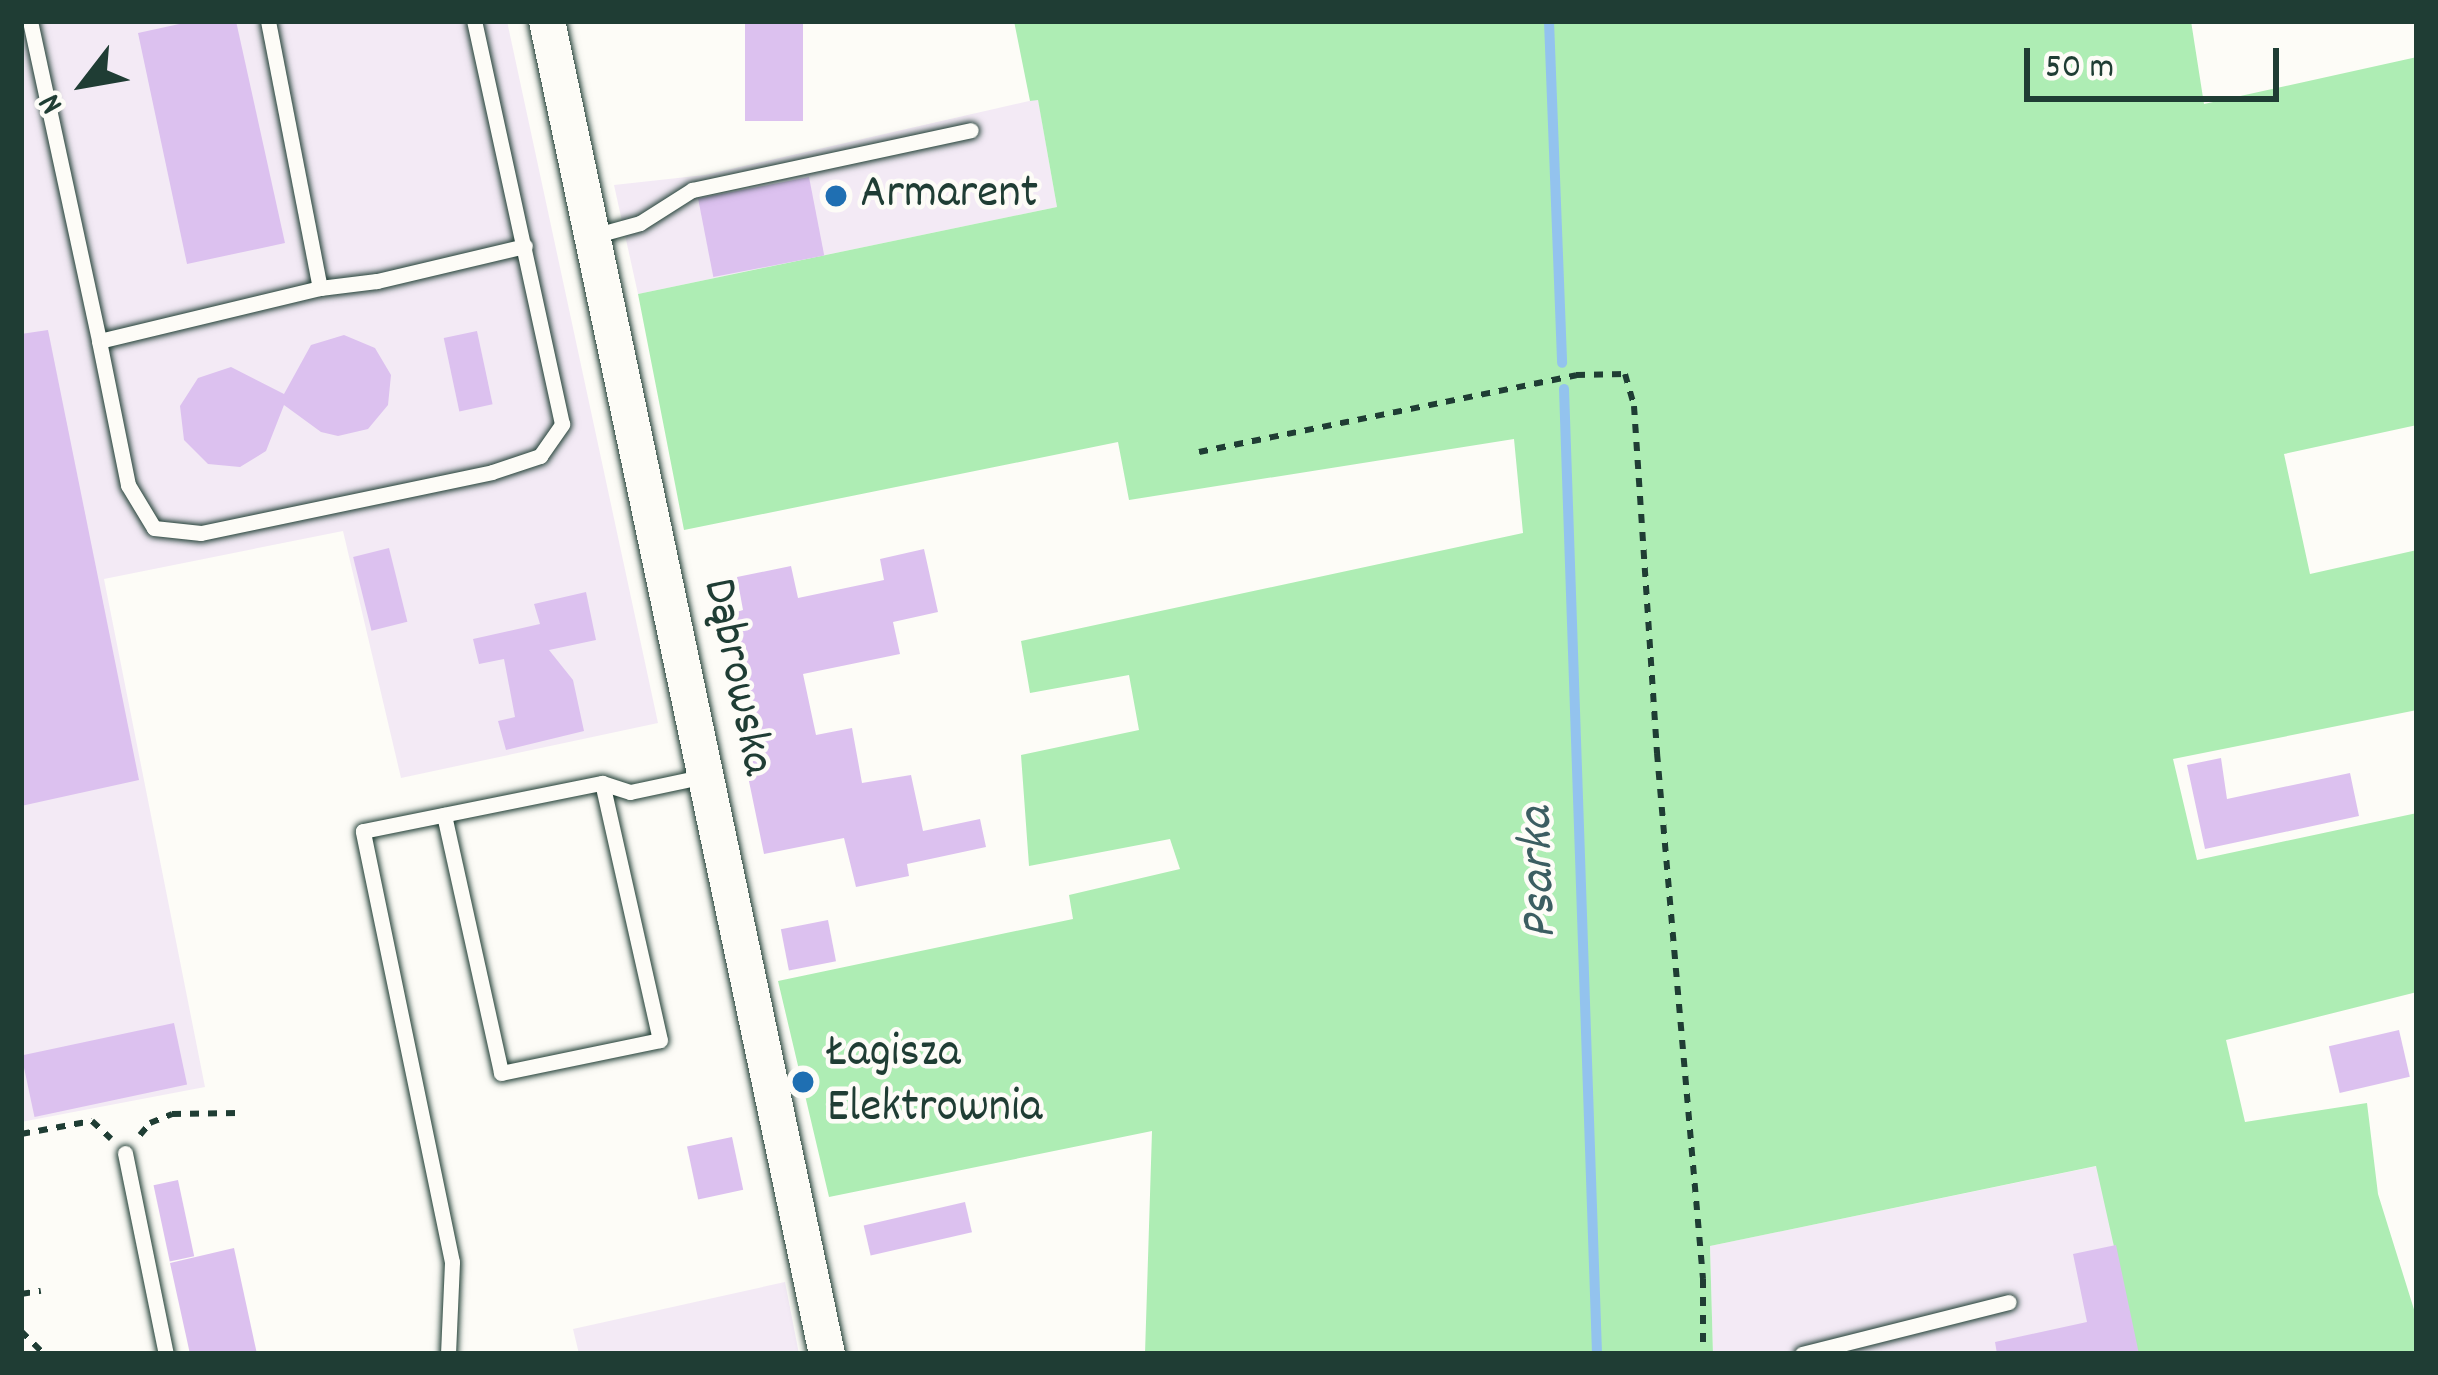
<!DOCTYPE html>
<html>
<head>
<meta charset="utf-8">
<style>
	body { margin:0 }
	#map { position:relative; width:2438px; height:1375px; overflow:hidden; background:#fdfcf7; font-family:Dekko,sans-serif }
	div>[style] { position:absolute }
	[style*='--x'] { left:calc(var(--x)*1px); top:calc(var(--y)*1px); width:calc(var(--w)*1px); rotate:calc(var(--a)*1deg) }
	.built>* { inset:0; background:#f3eaf5 }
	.green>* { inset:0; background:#aeedb4 }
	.stream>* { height:10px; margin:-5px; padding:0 5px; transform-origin:5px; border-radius:5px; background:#93c3ee }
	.building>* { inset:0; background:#dcc1ef; transform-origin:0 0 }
	.path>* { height:6px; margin-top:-3px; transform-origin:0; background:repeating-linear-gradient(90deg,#1f3d34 0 9px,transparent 0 18px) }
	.roads { filter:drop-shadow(0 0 3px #1f3d34) drop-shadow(0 0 3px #1f3d34) }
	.service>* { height:15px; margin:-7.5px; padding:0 7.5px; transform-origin:7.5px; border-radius:7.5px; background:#fdfcf7 }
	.tertiary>* { height:36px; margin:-18px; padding:0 18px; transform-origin:18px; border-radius:18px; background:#fdfcf7 }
	.dots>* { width:33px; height:33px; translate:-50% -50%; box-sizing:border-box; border:6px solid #fdfcf7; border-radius:50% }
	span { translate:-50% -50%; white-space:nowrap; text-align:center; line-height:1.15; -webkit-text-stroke:9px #fdfcf7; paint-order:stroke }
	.poi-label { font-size:48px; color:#1f3d34 }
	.left { translate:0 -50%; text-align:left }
	.street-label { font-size:48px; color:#1f3d34 }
	.water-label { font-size:51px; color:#3c5e62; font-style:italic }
	.frame { position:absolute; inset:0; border:24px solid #1f3d34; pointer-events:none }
	.north { position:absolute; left:24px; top:24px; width:120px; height:120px; -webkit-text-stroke:9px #fdfcf7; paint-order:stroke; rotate:239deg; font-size:33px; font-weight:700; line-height:48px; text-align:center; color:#1f3d34 }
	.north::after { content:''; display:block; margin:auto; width:42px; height:54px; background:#1f3d34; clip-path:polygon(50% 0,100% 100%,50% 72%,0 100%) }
	.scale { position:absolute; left:2024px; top:48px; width:255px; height:54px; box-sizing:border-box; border:6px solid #1f3d34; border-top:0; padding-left:15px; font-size:36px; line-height:42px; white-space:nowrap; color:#1f3d34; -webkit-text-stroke:9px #fdfcf7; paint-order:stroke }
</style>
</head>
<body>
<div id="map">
	<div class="built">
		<div style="clip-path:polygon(21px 21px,507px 21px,658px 723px,401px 778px,343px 531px,104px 579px,205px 1087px,21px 1122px)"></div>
		<div style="clip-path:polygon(1038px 99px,1057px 207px,638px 294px,614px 185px,705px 175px)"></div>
		<div style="clip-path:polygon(2097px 1166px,2138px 1354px,1713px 1354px,1710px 1246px)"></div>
		<div style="clip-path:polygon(785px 1282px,799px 1354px,579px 1354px,573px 1329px)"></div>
	</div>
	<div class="green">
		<div style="clip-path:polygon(1014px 21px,2191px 21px,2204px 104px,2417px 57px,2417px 425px,2284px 454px,2310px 574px,2417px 550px,2417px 710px,2173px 759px,2197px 860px,2417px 813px,2417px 992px,2226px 1040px,2245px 1122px,2367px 1103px,2378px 1194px,2417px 1319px,2417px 1354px,2138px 1354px,2096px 1166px,1710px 1246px,1713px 1354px,1145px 1354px,1152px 1131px,829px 1197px,778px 981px,1073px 919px,1069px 895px,1180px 869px,1170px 839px,1029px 866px,1021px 755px,1139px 730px,1129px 675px,1030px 693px,1021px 641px,1523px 533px,1514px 439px,1129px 500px,1118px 442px,684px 530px,638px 294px,1057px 207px,1038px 100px,1030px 101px)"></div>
	</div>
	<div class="stream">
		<div style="--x:1549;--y:21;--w:342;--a:87.8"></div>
		<div style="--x:1564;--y:389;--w:966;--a:88.04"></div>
	</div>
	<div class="building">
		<div style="clip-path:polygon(193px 21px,236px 21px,285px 243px,187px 264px,138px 33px)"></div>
		<div style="left:745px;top:21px;width:58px;height:100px"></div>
		<div style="left:809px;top:177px;width:80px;height:113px;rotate:79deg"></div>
		<div style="clip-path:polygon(48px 330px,139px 780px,21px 806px,21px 334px)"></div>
		<div style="left:477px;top:331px;width:75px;height:34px;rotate:78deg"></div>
		<div style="clip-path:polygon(344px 335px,375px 348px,391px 375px,388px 405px,368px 429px,338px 436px,321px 432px,284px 405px,266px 451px,240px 467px,208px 464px,184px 440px,180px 406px,198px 378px,231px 367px,284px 394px,311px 345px)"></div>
		<div style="left:389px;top:548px;width:76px;height:37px;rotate:76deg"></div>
		<div style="clip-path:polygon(924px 549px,938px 612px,893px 622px,900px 654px,803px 674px,816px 735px,852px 728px,862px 783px,911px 775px,923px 831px,980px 819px,986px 847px,907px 864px,909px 876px,856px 887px,844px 838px,764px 854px,737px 723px,756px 719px,733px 613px,743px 610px,737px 577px,791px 566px,798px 598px,884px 580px,880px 559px)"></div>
		<div style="clip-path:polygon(586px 592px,596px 640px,549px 650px,573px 680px,584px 731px,506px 750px,498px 721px,515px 717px,504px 659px,479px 664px,473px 639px,540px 624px,534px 604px)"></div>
		<div style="clip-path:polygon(2221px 758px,2227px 799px,2350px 773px,2359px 816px,2205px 849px,2187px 765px)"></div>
		<div style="left:828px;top:920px;width:42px;height:48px;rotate:79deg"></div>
		<div style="left:174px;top:1023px;width:63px;height:156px;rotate:78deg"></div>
		<div style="left:2399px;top:1030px;width:48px;height:72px;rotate:77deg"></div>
		<div style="left:732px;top:1137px;width:54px;height:46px;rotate:78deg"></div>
		<div style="left:178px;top:1180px;width:78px;height:25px;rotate:78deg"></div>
		<div style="left:965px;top:1202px;width:31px;height:104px;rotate:77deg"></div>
		<div style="clip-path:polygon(2116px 1245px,2139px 1354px,1997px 1354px,1995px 1342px,2087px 1322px,2073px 1254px)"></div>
		<div style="clip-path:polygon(234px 1248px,257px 1354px,190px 1354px,170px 1263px)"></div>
	</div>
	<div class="path">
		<div style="--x:1199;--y:452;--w:385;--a:-11.5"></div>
		<div style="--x:1576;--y:375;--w:49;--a:-1.2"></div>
		<div style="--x:1625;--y:374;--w:33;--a:74"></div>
		<div style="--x:1634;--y:406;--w:348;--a:86.2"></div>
		<div style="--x:1657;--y:753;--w:528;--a:85"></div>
		<div style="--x:1703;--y:1279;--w:75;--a:90"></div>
		<div style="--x:21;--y:1134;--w:72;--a:-10.4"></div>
		<div style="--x:92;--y:1121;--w:26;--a:43"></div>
		<div style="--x:140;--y:1135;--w:16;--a:-50"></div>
		<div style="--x:150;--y:1123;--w:24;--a:-22"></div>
		<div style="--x:172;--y:1114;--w:66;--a:-0.9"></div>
		<div style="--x:21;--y:1294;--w:20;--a:-9"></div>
		<div style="--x:21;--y:1331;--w:33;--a:45"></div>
	</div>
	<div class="roads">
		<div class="service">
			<div style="--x:30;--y:21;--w:327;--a:77.8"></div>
			<div style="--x:268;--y:21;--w:272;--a:79"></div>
			<div style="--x:320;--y:288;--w:227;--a:166.5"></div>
			<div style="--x:99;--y:341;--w:147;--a:78.6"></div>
			<div style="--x:128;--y:485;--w:50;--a:58.8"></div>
			<div style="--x:154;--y:528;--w:47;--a:6.1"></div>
			<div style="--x:201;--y:533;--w:297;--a:-11.8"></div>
			<div style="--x:492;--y:472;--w:51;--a:-18.4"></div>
			<div style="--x:540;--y:456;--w:39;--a:-55"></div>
			<div style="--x:562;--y:424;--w:412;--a:-102.3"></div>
			<div style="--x:593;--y:236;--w:49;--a:-15.5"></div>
			<div style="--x:640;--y:223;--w:62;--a:-32.4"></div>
			<div style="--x:692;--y:190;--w:285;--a:-12.1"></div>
			<div style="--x:320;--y:288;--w:57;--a:-7"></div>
			<div style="--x:377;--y:281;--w:152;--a:-13.3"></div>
			<div style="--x:444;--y:815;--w:264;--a:77.5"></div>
			<div style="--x:501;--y:1073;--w:162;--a:-11.7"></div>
			<div style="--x:660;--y:1040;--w:263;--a:-102.7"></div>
			<div style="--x:125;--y:1153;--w:205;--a:78.5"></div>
			<div style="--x:448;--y:1354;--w:92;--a:-87.5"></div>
			<div style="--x:452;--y:1262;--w:440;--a:-101.7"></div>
			<div style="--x:363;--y:831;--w:244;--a:-11.4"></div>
			<div style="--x:602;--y:783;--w:29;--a:18"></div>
			<div style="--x:630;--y:792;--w:77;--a:-12"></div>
			<div style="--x:1802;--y:1354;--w:213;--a:-14.1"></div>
		</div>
		<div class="tertiary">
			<div style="--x:547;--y:21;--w:1362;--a:78.14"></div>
		</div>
	</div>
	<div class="dots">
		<div style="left:836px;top:196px;background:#1f6fb2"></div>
		<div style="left:803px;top:1082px;background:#1f6fb2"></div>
	</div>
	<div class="poi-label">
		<span class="left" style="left:860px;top:196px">Armarent</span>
		<span class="left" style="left:827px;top:1082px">Łagisza<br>Elektrownia</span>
	</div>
	<div class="street-label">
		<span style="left:736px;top:677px;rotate:78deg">Dąbrowska</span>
	</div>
	<div class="water-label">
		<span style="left:1541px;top:873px;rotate:-92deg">Psarka</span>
	</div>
	<div class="frame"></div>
	<div class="north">N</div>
	<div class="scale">50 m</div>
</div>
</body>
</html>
